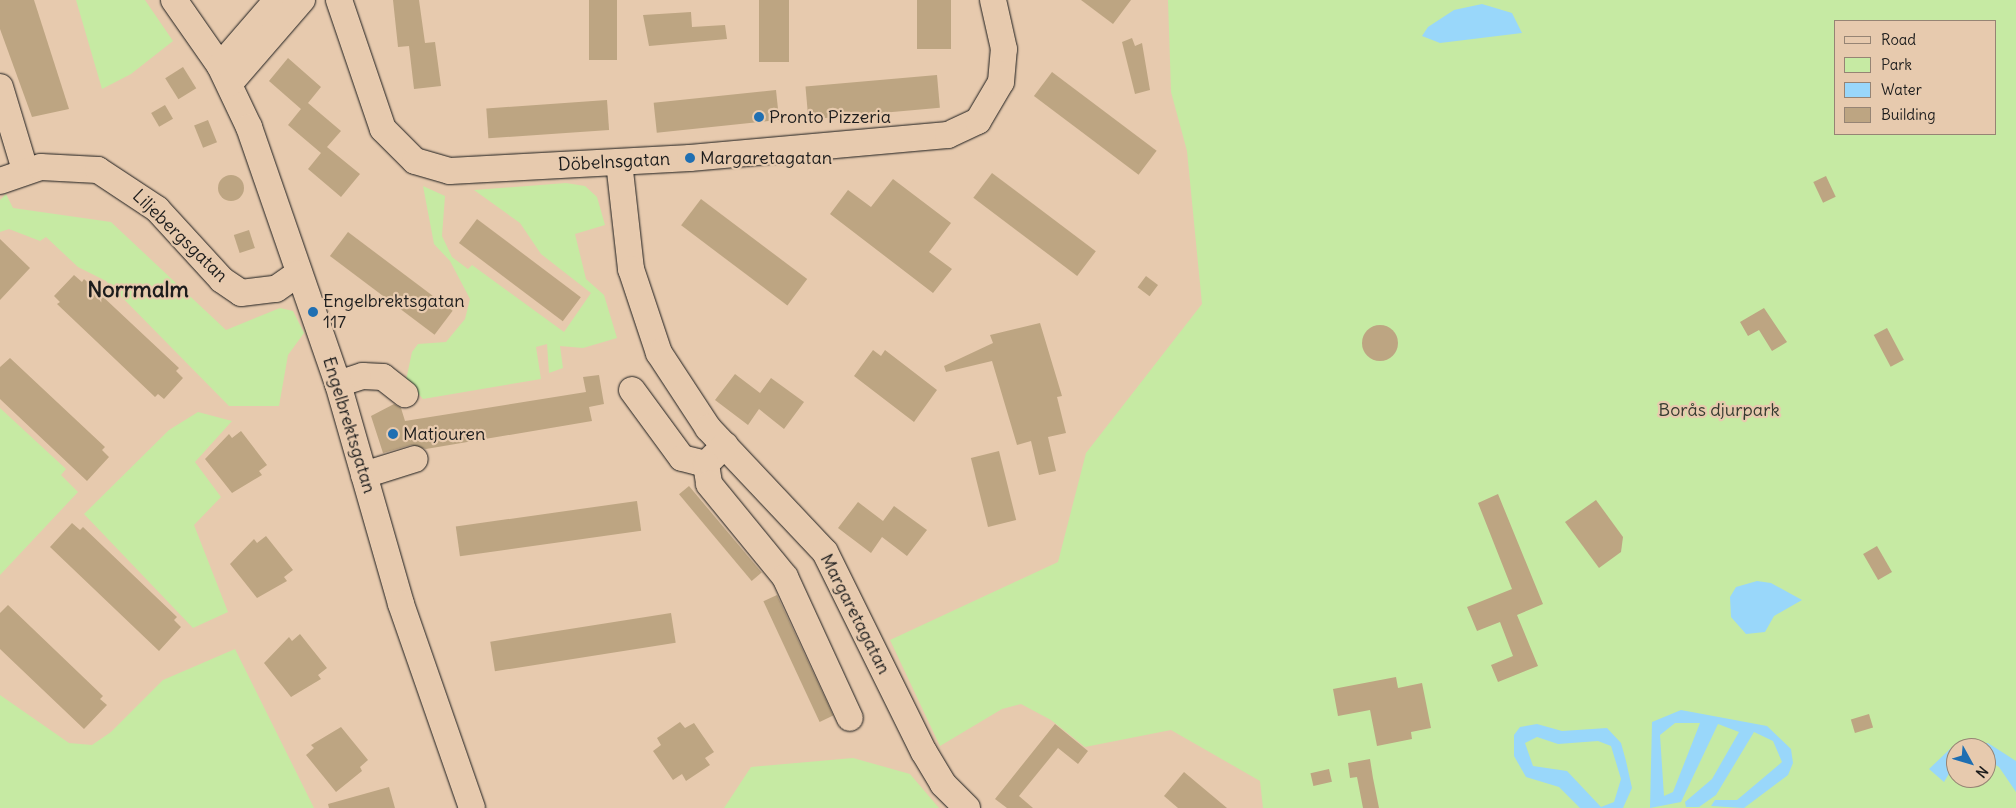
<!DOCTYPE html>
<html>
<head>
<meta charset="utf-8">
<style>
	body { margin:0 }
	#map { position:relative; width:2016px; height:808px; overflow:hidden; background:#e7caae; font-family:Delius,sans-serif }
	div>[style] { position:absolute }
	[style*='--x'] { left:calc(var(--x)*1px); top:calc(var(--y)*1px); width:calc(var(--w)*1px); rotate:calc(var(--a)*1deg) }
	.green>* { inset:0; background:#c6eaa3 }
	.water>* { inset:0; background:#99d7fa }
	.building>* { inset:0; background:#bda582; transform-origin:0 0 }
	.round { border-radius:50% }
	.roads { filter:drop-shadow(0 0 1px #1c1c1c) drop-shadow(0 0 1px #1c1c1c) }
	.minor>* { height:26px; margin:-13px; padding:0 13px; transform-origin:13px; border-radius:13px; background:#e7caae }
	.dots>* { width:14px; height:14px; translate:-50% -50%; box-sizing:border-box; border:2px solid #e7caae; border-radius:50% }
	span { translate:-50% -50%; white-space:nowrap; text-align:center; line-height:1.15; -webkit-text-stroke:4.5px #e7caae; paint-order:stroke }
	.poi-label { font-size:18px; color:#1c1c1c }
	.left { translate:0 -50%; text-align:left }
	.street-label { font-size:18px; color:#1c1c1c }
	.park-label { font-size:18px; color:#363b30 }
	.district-label { font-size:22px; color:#1c1c1c; font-weight:700 }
	.legend { position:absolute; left:1834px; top:20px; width:162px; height:115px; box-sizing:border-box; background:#e7caae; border:1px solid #968474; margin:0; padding:6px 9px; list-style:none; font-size:15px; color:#1c1c1c }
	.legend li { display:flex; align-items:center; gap:10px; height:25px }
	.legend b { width:25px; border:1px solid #968474 }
	.north { position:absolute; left:1946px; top:738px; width:50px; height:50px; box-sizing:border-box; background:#e7caae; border:1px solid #968474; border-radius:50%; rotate:129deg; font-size:14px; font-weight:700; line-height:20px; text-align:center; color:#1c1c1c }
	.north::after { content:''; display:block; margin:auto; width:18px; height:22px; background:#1f6fb2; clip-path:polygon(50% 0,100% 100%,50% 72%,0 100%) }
</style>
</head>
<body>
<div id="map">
	<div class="green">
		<div style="clip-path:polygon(76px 0,145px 0,173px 41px,131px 74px,102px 89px)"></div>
		<div style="clip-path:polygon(evenodd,1168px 0,2016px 0,2016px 808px,1263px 808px,1260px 781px,1171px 730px,1085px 747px,1051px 720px,1021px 704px,1002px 709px,940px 746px,890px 640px,1058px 562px,1086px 453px,1202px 304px,1187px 151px,1171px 92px,1168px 0,1835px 21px,1995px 21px,1995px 134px,1835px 134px,1835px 21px,1168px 0,1956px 748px,1986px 748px,1986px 778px,1956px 778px,1956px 748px)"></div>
		<div style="clip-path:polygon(566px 183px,585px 186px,597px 197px,605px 225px,575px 234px,586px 279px,604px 295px,617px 338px,583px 348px,560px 346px,563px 368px,549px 373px,547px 344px,536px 347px,541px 379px,423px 399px,406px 380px,412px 352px,418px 344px,446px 342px,465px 319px,470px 299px,450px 261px,434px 244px,423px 186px,445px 196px,442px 236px,452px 257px,468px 269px,472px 265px,564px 332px,591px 293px,541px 254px,520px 223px,474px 190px)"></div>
		<div style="clip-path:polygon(6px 194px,13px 208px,111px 222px,226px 330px,280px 308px,293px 311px,304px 333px,288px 355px,279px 406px,229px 406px,106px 281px,78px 267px,46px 237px,40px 241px,9px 229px,0 232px,0 200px)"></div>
		<div style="clip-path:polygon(0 408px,66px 469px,61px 475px,78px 492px,0 575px)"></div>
		<div style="clip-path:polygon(198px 412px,232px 421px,195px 462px,221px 497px,194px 525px,228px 612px,193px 628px,84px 514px,169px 430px)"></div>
		<div style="clip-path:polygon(235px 649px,314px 808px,0 808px,0 695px,69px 743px,92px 745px,111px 732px,163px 680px)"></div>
		<div style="clip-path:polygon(853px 758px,910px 774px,939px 808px,724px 808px,751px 767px)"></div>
	</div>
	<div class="water">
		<div style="clip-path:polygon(1482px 4px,1512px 13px,1522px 33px,1440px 43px,1422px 36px,1428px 27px,1454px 10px)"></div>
		<div style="clip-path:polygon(1757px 581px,1771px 583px,1802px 600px,1774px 616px,1765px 632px,1746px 634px,1731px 617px,1730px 597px,1736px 587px)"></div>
		<div style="clip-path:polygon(evenodd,1681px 710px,1767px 726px,1791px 749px,1793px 763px,1788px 775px,1744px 808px,1711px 806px,1715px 800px,1737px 800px,1782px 762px,1773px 741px,1754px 732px,1716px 795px,1699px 807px,1686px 807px,1685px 802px,1712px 779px,1739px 732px,1718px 724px,1681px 802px,1650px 808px,1652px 722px,1681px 710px,1675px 723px,1700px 723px,1673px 792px,1664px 796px,1660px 735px,1675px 723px)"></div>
		<div style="clip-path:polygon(evenodd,1537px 724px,1562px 731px,1607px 728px,1621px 743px,1626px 761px,1632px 788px,1623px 808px,1580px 808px,1559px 787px,1526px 777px,1514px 756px,1514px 735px,1520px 727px,1537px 724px,1537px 737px,1558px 744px,1598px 741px,1611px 746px,1621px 779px,1614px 802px,1601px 807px,1567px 771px,1533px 766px,1525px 743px,1537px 737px)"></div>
		<div style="clip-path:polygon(1988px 743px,2016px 761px,2016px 792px,1999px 767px,1986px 759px,1986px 748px,1956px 748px,1956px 762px,1944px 782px,1929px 769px,1951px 748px)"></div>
	</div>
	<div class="building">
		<div style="clip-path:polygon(0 0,34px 0,69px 109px,32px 117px,0 29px)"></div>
		<div style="clip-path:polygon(393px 0,419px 0,425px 43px,435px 42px,441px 86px,414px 89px,409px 46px,398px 47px)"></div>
		<div style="left:589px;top:0;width:28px;height:60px"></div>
		<div style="left:759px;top:0;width:30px;height:62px"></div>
		<div style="left:917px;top:0;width:34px;height:49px"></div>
		<div style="clip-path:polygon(1081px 0,1131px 0,1113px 24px)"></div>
		<div style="clip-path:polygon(691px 12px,692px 27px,725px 25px,727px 39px,649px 46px,643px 15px)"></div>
		<div style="clip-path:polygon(1132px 38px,1135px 46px,1142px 43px,1150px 90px,1135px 94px,1122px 42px)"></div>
		<div style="clip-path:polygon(288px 58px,321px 87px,308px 103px,341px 131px,327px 147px,360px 174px,341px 197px,308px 169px,321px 153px,288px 125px,301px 109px,269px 81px)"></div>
		<div style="left:183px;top:67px;width:25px;height:21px;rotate:58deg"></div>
		<div style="left:1052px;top:72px;width:131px;height:30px;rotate:37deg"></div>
		<div style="left:937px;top:75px;width:33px;height:132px;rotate:85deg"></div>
		<div style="left:776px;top:90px;width:30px;height:123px;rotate:84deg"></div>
		<div style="left:607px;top:100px;width:30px;height:121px;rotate:86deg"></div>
		<div style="left:165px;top:105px;width:16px;height:16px;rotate:60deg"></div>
		<div style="left:208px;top:120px;width:24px;height:15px;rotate:68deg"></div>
		<div style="left:992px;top:173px;width:130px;height:31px;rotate:37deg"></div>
		<div class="round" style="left:218px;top:175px;width:26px;height:26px"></div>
		<div style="left:1826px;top:176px;width:23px;height:14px;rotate:65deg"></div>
		<div style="clip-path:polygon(893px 179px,951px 223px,929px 252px,952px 269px,933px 293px,830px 214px,848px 190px,871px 207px)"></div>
		<div style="left:701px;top:199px;width:133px;height:33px;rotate:37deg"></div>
		<div style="left:477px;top:219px;width:130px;height:30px;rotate:37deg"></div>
		<div style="left:249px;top:230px;width:19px;height:16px;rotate:72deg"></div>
		<div style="left:348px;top:232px;width:131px;height:30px;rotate:37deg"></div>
		<div style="clip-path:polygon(0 239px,30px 268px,0 300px)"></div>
		<div style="clip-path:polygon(74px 275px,82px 282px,84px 279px,179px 368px,176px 371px,183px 378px,164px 399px,158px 394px,155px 397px,57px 304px,60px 302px,54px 296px)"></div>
		<div style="left:1146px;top:276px;width:15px;height:14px;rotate:37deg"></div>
		<div style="clip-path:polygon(1764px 308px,1787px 342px,1772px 351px,1759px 330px,1748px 336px,1740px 322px)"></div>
		<div style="clip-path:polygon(1040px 323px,1062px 396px,1057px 397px,1066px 433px,1048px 437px,1056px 471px,1039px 475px,1031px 441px,1017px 445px,992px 361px,946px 372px,944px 366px,993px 343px,990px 335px)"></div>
		<div class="round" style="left:1362px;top:325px;width:36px;height:36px"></div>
		<div style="left:1887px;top:328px;width:36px;height:15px;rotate:62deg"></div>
		<div style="clip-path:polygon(873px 350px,881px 356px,885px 350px,937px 390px,914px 422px,854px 376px)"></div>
		<div style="clip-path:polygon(10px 358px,105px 447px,102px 450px,109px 457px,87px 481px,0 399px,0 367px)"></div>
		<div style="clip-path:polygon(735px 374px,760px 393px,771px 378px,804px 402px,784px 429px,759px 409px,748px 425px,715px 400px)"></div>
		<div style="clip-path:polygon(599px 375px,604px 404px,589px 407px,592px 421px,426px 449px,411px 445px,383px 453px,371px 416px,394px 404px,401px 408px,405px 421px,586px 392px,583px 377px)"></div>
		<div style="clip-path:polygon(241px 431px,267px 465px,259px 471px,262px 475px,232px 493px,205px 459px,229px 434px,232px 438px)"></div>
		<div style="left:999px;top:451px;width:71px;height:29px;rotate:76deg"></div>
		<div style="left:689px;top:486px;width:113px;height:13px;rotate:50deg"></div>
		<div style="clip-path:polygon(1498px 494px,1543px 604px,1517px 615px,1538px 666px,1498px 682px,1491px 665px,1513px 656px,1500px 622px,1477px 631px,1467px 607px,1512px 589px,1478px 503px)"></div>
		<div style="clip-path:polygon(1596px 500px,1623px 537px,1621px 552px,1599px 568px,1565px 522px)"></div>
		<div style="left:637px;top:501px;width:30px;height:183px;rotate:82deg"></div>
		<div style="clip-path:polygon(858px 502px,883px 521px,894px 506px,927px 530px,907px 556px,882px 537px,871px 553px,838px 528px)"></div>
		<div style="clip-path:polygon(72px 523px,80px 530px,83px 527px,177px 617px,174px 620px,181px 627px,159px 651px,50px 547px)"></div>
		<div style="clip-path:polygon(266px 536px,293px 570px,284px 577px,287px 581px,257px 598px,230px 564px,254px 539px,257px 543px)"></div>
		<div style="left:1877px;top:546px;width:30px;height:16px;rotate:60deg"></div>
		<div style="left:777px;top:595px;width:133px;height:15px;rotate:65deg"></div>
		<div style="clip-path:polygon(8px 605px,103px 696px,100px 699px,107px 705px,84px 729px,0 649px,0 613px)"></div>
		<div style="left:671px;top:613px;width:30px;height:183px;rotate:81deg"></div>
		<div style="clip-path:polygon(300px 634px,327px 668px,318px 675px,321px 679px,291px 697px,264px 663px,289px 637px,292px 641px)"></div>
		<div style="clip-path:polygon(1396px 677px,1398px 688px,1422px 683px,1431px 728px,1411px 732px,1412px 739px,1377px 746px,1370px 710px,1338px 716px,1333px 689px)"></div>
		<div style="left:1869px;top:714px;width:14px;height:19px;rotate:73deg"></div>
		<div style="clip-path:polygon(680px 722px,685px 728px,694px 723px,714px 752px,705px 758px,710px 765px,686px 781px,682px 774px,673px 780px,653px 751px,661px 745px,657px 738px)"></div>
		<div style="clip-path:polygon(1055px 724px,1088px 751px,1078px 764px,1058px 748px,1019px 796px,1033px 808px,1007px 808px,995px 799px)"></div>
		<div style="clip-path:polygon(341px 727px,368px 760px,360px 767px,362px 771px,336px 792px,306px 755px,314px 748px,311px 745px)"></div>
		<div style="clip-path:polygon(1370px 759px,1373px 778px,1379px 808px,1363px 808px,1357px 777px,1350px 778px,1348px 763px)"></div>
		<div style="left:1329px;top:769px;width:13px;height:19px;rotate:77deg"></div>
		<div style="clip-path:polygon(1184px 772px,1227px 808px,1178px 808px,1164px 796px)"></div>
		<div style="clip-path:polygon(389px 787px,395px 808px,329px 808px,328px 804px)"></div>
	</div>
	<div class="roads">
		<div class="minor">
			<div style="--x:174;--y:0;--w:80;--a:55.1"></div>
			<div style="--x:220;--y:66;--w:68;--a:64.6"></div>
			<div style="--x:249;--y:127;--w:272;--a:70.9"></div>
			<div style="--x:338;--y:384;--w:229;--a:74"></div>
			<div style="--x:401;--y:604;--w:216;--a:70.8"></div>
			<div style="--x:339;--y:0;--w:136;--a:71.2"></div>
			<div style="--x:383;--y:129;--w:45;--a:45"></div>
			<div style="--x:415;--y:161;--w:36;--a:16"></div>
			<div style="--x:450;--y:171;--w:240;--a:-3.1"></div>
			<div style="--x:690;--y:158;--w:259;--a:-5.1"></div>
			<div style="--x:948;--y:135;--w:33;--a:-25"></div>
			<div style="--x:978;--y:121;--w:45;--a:-59.5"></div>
			<div style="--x:1001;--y:82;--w:33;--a:-85"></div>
			<div style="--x:1004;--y:49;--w:50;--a:-102.7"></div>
			<div style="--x:220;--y:66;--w:87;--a:-49.2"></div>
			<div style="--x:230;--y:83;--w:110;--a:-49.1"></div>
			<div style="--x:0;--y:87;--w:87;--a:73.2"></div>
			<div style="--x:619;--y:162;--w:108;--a:83.6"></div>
			<div style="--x:631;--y:269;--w:89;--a:71.6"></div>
			<div style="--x:659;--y:353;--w:90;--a:56.8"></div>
			<div style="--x:708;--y:428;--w:170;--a:46.7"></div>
			<div style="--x:825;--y:552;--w:223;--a:63.7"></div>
			<div style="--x:924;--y:752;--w:37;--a:59"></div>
			<div style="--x:943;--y:784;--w:34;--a:45"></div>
			<div style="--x:0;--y:181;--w:43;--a:-18.9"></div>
			<div style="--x:41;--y:167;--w:57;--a:3"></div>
			<div style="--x:98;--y:170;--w:71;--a:33.5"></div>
			<div style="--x:157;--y:209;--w:96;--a:47.5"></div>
			<div style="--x:222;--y:280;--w:23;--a:34"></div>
			<div style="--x:241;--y:293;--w:35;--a:-7"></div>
			<div style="--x:276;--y:289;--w:28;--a:-35"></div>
			<div style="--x:338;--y:384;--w:26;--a:-18"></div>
			<div style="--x:363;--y:376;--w:20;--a:3"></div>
			<div style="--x:383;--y:377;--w:28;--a:38"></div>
			<div style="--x:632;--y:390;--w:84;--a:53.7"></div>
			<div style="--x:682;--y:458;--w:25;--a:14"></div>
			<div style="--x:725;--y:445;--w:27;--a:135"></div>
			<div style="--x:706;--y:464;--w:20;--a:81"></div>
			<div style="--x:709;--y:484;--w:120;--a:50.7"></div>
			<div style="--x:785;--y:577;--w:155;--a:65.3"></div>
			<div style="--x:364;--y:475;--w:53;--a:-17.4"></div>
		</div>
	</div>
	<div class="dots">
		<div style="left:759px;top:117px;background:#1f6fb2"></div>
		<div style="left:690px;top:158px;background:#1f6fb2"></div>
		<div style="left:313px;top:312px;background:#1f6fb2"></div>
		<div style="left:393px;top:434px;background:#1f6fb2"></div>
	</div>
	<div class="poi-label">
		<span class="left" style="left:769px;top:117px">Pronto Pizzeria</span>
		<span class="left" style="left:700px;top:158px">Margaretagatan</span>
		<span class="left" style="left:323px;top:312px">Engelbrektsgatan<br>117</span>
		<span class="left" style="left:403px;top:434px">Matjouren</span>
	</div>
	<div class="street-label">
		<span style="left:614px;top:162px;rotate:-3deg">Döbelnsgatan</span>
		<span style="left:180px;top:236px;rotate:44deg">Liljebergsgatan</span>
		<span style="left:349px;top:425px;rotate:73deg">Engelbrektsgatan</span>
		<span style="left:855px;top:614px;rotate:63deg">Margaretagatan</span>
	</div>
	<div class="park-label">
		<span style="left:1719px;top:410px">Borås djurpark</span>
	</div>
	<div class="district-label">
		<span style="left:138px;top:290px">Norrmalm</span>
	</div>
	<ul class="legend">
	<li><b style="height:6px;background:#e7caae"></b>Road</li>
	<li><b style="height:14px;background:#c6eaa3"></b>Park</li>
	<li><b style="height:14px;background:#99d7fa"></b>Water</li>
	<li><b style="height:14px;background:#bda582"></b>Building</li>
	</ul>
	<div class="north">N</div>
</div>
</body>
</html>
